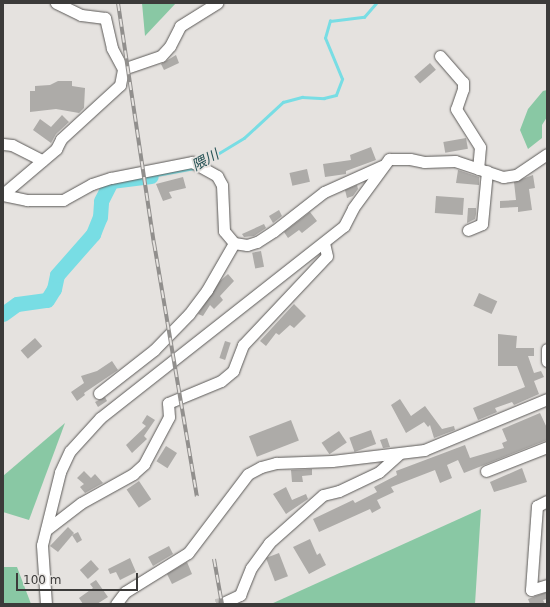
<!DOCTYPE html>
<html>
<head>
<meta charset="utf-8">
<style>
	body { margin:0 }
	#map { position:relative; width:550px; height:607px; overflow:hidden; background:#e5e2df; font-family:"DejaVu Sans","Noto Sans JP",sans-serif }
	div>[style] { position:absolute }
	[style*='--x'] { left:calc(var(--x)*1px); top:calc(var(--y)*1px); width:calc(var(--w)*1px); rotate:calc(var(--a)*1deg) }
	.green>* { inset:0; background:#89c8a4 }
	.stream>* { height:2.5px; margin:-1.25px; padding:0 1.25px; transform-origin:1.25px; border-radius:1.25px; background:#78dde4 }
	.river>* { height:15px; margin:-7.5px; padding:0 7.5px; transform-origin:7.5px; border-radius:7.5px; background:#78dde4 }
	.building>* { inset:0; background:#adaba8; transform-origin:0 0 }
	.minor-tunnel>* { height:11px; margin-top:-5.5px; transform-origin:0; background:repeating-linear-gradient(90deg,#c3c1be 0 11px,transparent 0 16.5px) }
	.roads { filter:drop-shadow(0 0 1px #5b5957) drop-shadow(0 0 1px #5b5957) }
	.minor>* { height:11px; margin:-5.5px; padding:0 5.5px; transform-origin:5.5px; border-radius:5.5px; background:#fff }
	.rail>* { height:4px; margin-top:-2px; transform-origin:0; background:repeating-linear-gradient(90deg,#e5e2df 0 8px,#918f8d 0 16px); box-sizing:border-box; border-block:1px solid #918f8d }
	span { translate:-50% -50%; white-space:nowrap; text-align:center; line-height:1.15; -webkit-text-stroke:3.5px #e5e2df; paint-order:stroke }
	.water-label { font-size:14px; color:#245154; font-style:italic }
	.frame { position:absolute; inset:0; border:4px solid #3c3b3a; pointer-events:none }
	.scale { position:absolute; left:16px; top:573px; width:122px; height:18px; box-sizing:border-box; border:2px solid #3c3b3a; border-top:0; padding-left:5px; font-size:12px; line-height:14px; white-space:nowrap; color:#3c3b3a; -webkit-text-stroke:3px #e5e2df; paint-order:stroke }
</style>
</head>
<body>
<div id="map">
	<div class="green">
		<div style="clip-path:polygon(142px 3px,176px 3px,145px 36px)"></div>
		<div style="clip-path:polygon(547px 90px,547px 117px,542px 125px,542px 138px,528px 149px,520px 130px,528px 109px,543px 91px)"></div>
		<div style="clip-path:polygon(65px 423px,29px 520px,3px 512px,3px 476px)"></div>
		<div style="clip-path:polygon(481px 509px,475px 604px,271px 604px)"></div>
		<div style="clip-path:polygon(3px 567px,17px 567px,31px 604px,3px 604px)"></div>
	</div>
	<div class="stream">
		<div style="--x:201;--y:164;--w:50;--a:-31.2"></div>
		<div style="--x:244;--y:138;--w:53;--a:-42.7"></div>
		<div style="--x:283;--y:102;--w:20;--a:-15"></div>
		<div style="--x:302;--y:97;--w:22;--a:3"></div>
		<div style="--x:324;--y:98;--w:12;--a:-14"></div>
		<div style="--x:336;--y:95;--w:17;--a:-69"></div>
		<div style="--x:342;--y:79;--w:44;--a:-112.5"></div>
		<div style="--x:325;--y:38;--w:18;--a:-74"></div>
		<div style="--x:330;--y:21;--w:34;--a:-7"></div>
		<div style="--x:364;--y:17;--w:18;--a:-49"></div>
		<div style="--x:151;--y:176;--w:45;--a:-10.3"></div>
	</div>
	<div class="river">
		<div style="--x:3;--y:314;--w:17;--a:-36"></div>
		<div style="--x:17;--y:304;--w:30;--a:-8"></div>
		<div style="--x:47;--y:300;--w:13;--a:-58"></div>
		<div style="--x:54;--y:289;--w:14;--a:-78"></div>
		<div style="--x:57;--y:275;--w:55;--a:-48.7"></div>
		<div style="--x:93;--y:234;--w:18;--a:-68"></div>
		<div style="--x:100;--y:217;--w:16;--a:-86"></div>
		<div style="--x:101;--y:201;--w:22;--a:-63"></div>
		<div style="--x:111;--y:181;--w:40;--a:-7.1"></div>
	</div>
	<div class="building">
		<div style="clip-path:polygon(176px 55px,179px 63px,164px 70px,161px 64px)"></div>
		<div style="left:430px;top:63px;width:9px;height:21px;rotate:49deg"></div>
		<div style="clip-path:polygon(58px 81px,72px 81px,72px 86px,85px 88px,84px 108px,79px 113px,56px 109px,30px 112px,30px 91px,35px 91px,35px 86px,50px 85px)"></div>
		<div style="clip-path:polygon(62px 115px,69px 122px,56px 134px,51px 143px,33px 130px,40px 119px,51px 127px)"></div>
		<div style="left:466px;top:138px;width:11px;height:23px;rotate:80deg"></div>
		<div style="clip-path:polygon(371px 147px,376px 160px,346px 171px,346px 174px,325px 177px,323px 164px,351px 160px,350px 155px)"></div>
		<div style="left:307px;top:169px;width:13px;height:18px;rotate:77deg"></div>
		<div style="clip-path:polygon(458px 170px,479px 177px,479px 185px,456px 183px)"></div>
		<div style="clip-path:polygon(533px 175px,535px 188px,529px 189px,532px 210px,518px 212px,518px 207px,500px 208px,500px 201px,516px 200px,514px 182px)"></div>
		<div style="clip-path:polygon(183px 177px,186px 188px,169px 192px,172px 198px,163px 201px,156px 184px)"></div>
		<div style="clip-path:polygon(357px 185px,358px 189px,353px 196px,347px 198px,345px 190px)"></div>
		<div style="left:436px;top:196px;width:28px;height:17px;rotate:4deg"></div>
		<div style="clip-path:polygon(468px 208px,476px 208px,476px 214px,475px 219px,467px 223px)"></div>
		<div style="clip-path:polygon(279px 210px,282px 216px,273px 223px,269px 216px)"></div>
		<div style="clip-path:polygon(310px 212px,317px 221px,302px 233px,299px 230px,288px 238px,284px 232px)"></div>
		<div style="clip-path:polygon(264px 224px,266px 228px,254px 236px,244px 237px,242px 234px)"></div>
		<div style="left:261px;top:251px;width:16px;height:9px;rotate:79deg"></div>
		<div style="clip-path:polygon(228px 274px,234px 281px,220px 296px,223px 300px,214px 309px,210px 305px,203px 316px,198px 314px,220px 281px)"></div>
		<div style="left:479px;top:293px;width:20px;height:14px;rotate:24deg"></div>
		<div style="clip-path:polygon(294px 304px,306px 316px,294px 328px,290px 325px,279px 335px,276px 333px,266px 346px,260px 341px)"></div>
		<div style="clip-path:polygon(498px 334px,517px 336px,516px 348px,534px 348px,534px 356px,528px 356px,534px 373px,541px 371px,544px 377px,534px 381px,539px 394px,514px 405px,512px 402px,495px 408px,497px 412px,478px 420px,473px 408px,525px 387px,517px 366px,498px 366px)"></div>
		<div style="left:35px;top:338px;width:11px;height:19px;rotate:49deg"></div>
		<div style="left:225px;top:341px;width:6px;height:18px;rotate:18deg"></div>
		<div style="clip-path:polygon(112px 361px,118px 370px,84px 393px,85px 395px,77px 401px,71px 392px,84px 383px,81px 376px,97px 371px)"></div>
		<div style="clip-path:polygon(105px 397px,107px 401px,98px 407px,95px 402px)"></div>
		<div style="clip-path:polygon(400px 399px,411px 416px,425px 406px,442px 429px,454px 426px,455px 430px,434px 438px,430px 425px,428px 427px,424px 422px,406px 433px,391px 405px)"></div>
		<div style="clip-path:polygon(540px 413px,547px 428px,547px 440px,464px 473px,458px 460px,447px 465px,452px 478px,440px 483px,435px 470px,391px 487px,394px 492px,377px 500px,381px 508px,372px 513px,370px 509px,319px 532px,313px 519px,353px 500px,355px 503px,377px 492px,374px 487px,397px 475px,396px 471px,465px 445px,470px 458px,504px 448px,502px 443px,507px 441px,502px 429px)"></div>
		<div style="clip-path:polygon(147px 415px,155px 420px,144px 436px,147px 439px,132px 453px,126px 445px,146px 426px,142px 423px)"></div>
		<div style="left:291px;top:420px;width:22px;height:45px;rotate:69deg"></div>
		<div style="left:371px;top:430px;width:15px;height:23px;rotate:70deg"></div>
		<div style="left:339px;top:431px;width:14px;height:21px;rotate:56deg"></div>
		<div style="clip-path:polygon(387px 438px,390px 447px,383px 448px,380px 440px)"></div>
		<div style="left:166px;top:446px;width:13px;height:18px;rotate:32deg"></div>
		<div style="clip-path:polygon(522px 468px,527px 482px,494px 492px,490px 482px)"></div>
		<div style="clip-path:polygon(312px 469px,312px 475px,302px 476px,303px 482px,292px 482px,291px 470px)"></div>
		<div style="clip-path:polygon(84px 471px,91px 478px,95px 474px,103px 483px,85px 493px,80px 487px,84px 484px,77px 478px)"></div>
		<div style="left:139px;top:481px;width:22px;height:15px;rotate:56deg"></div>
		<div style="clip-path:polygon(286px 487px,292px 500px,306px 494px,308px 499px,286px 514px,273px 494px)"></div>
		<div style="clip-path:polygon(68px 527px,74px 533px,58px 552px,50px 546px)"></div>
		<div style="clip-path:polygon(78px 532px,82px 540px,77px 543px,72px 535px)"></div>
		<div style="clip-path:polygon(310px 539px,317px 555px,320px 553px,326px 565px,309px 574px,293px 547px)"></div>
		<div style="clip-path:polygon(169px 546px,173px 554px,153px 566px,148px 557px)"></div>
		<div style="left:279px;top:553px;width:25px;height:14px;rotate:69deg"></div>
		<div style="clip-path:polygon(130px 558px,136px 572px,120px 580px,116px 572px,110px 574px,108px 569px)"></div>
		<div style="left:91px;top:560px;width:12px;height:15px;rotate:48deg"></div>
		<div style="clip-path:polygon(187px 562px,192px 574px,172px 584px,167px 574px)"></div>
		<div style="clip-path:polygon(96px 580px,108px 597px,97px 604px,83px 604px,79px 598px,93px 588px,90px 584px)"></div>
		<div style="clip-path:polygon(547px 592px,547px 599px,543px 600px,545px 604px,530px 604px,528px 599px)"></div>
	</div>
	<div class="minor-tunnel">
		<div style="--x:216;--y:604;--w:9;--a:-13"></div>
	</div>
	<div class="roads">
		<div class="minor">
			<div style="--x:440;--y:56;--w:35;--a:49"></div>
			<div style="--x:463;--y:82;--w:7;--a:90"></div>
			<div style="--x:463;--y:89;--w:21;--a:109"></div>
			<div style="--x:456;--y:109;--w:45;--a:57.7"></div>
			<div style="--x:480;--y:147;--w:22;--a:95"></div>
			<div style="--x:123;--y:69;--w:40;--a:-18.9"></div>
			<div style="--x:161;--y:56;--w:13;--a:-48"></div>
			<div style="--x:170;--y:46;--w:22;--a:-63"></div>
			<div style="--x:180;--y:26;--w:44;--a:-31.9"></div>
			<div style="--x:3;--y:144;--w:9;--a:6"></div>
			<div style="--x:12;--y:145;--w:34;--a:27"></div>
			<div style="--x:3;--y:194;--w:70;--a:-40.3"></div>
			<div style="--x:56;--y:149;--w:11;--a:-63"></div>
			<div style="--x:61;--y:139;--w:80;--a:-42.5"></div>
			<div style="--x:120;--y:85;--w:16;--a:-79"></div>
			<div style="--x:123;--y:69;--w:24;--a:-118"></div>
			<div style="--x:112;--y:48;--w:31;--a:-103"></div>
			<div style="--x:105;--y:18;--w:24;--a:-173"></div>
			<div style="--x:81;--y:15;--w:28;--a:-154"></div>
			<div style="--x:3;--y:195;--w:25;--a:12"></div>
			<div style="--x:27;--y:200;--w:36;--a:0"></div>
			<div style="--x:63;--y:200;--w:33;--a:-29"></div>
			<div style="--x:92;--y:184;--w:20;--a:-18"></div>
			<div style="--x:111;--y:178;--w:83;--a:-11.2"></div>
			<div style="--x:192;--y:162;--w:29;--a:29"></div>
			<div style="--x:217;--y:176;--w:10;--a:61"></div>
			<div style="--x:222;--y:185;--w:46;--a:87.5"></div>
			<div style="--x:224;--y:231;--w:16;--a:50"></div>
			<div style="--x:234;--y:243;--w:13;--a:9"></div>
			<div style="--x:247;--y:245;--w:10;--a:-17"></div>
			<div style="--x:257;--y:242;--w:20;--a:-33"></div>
			<div style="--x:274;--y:231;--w:63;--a:-38"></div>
			<div style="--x:324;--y:192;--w:64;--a:-24.1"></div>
			<div style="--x:468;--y:230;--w:15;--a:-23"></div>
			<div style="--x:482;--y:224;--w:53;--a:-84.6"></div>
			<div style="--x:547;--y:349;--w:12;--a:90"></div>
			<div style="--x:99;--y:393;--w:70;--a:-38"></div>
			<div style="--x:154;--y:350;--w:50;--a:-45.8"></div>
			<div style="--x:189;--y:314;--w:30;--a:-53"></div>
			<div style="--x:207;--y:290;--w:54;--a:-60.1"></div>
			<div style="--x:486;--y:471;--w:66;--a:-21.5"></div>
			<div style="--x:547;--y:501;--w:11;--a:153"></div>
			<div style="--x:537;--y:506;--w:84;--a:94.1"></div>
			<div style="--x:531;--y:590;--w:17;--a:-17"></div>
			<div style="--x:46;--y:530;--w:44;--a:-37.6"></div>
			<div style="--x:81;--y:503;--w:60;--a:-29.1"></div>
			<div style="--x:133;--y:474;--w:15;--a:-42"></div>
			<div style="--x:144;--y:464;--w:53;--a:-62"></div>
			<div style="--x:169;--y:417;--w:14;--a:-94"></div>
			<div style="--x:168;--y:403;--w:57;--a:-22.5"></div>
			<div style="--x:221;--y:381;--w:16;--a:-40"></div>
			<div style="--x:233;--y:371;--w:28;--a:-69"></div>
			<div style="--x:243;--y:345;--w:122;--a:-46.7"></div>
			<div style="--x:327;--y:256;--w:13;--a:-103"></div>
			<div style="--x:225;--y:602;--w:17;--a:-25"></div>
			<div style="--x:240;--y:595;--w:29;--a:-68"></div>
			<div style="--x:251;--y:568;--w:31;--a:-54"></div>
			<div style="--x:269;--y:543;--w:72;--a:-41.6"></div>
			<div style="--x:323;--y:495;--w:16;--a:-14"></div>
			<div style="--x:339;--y:491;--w:44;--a:-25.4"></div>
			<div style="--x:379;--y:472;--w:27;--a:-42"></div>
			<div style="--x:46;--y:604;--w:59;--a:-93.9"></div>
			<div style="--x:42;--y:545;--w:75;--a:-76.1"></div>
			<div style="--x:60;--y:472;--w:23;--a:-65"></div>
			<div style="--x:70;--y:451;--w:45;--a:-47.7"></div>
			<div style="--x:100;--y:418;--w:310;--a:-38.2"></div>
			<div style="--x:344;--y:226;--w:20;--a:-63"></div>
			<div style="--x:353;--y:208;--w:61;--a:-53.7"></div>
			<div style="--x:389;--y:159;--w:21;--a:0"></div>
			<div style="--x:410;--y:159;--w:14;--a:12"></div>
			<div style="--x:424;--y:162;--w:31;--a:-2"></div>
			<div style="--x:455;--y:161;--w:51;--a:18.4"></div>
			<div style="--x:503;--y:177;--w:13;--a:-9"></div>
			<div style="--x:516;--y:175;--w:37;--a:-34"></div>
			<div style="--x:116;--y:604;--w:15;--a:-53"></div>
			<div style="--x:125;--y:592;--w:74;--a:-31.8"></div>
			<div style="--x:188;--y:553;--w:99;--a:-52.8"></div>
			<div style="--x:248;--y:474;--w:15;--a:-28"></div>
			<div style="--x:261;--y:467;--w:16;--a:-15"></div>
			<div style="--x:276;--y:463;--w:56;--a:-2"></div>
			<div style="--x:332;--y:461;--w:93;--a:-6.8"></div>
			<div style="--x:424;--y:450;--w:133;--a:-22.5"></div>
		</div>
	</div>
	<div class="rail">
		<div style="--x:118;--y:3;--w:243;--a:81.5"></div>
		<div style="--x:154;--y:243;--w:257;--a:80.4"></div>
		<div style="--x:214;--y:559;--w:46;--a:79.9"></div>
	</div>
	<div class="water-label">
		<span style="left:205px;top:160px;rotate:-29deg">隈川</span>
	</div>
	<div class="frame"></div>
	<div class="scale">100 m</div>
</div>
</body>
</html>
